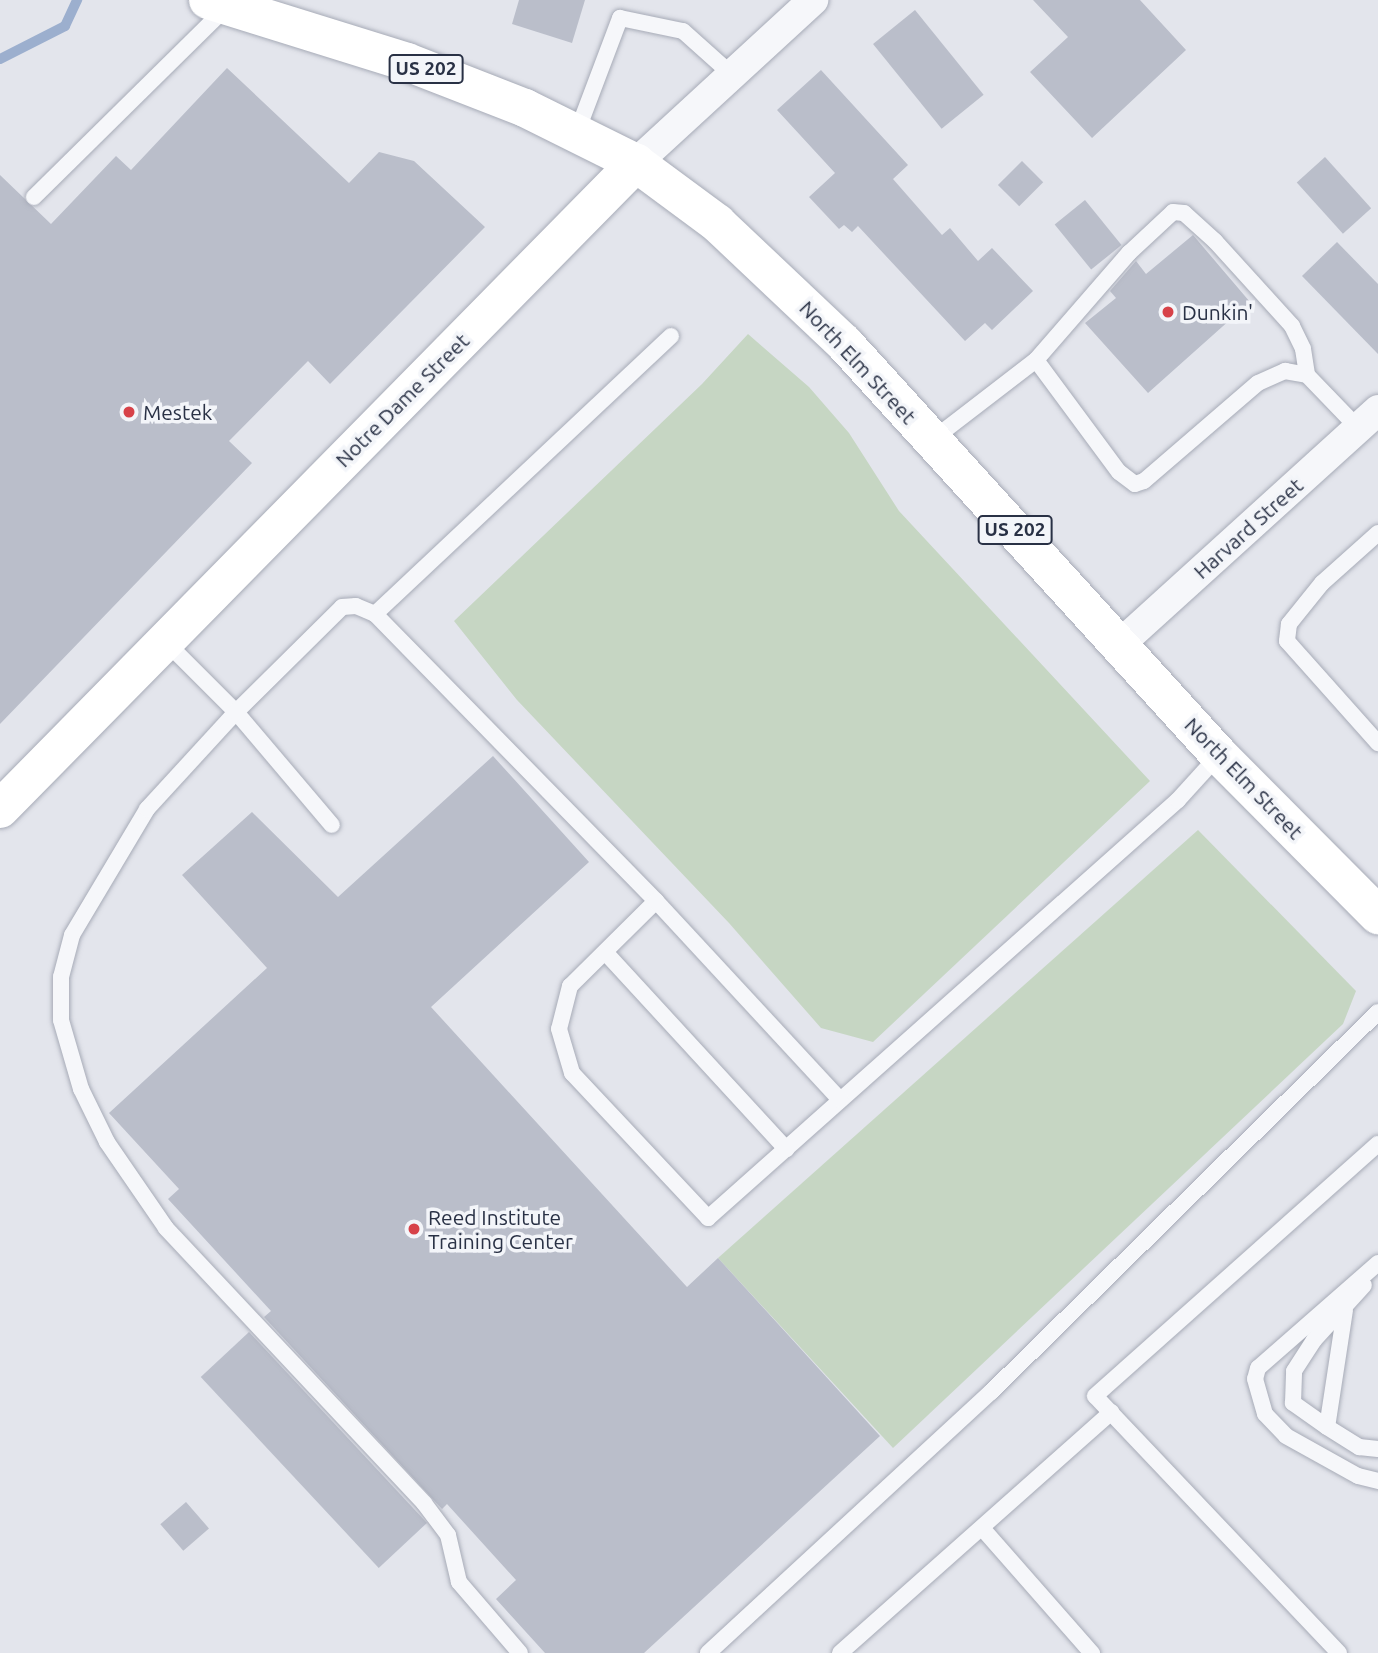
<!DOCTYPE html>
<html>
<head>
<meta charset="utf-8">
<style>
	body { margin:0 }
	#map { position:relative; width:1378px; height:1653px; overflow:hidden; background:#e3e5ec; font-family:Ubuntu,sans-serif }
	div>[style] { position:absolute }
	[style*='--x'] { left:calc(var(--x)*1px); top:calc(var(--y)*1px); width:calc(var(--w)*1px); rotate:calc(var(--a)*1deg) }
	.green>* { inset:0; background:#c6d6c3 }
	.stream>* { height:10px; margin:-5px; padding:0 5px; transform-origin:5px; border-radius:5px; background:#9cafce }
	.building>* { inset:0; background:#babeca; transform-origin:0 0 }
	.roads { filter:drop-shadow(0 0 2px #a7abb7) drop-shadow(0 0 2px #a7abb7) }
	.service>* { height:16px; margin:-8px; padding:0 8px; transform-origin:8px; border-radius:8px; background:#f6f7fa }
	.minor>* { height:30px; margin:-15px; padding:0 15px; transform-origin:15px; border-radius:15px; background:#f6f7fa }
	.secondary>* { height:38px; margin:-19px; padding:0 19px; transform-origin:19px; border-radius:19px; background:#fff }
	.trunk>* { height:38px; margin:-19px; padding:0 19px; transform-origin:19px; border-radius:19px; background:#fff }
	.dots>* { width:19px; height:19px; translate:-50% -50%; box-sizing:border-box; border:4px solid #f3f5f9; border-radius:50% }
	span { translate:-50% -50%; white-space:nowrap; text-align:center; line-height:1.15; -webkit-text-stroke:7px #f3f5f9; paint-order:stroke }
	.shield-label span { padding:2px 5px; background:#f3f5f9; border:2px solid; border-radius:5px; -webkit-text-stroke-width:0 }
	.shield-label { font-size:19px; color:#293145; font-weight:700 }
	.poi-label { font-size:21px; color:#293145 }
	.left { translate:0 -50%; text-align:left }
	.street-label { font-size:21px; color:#293145 }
</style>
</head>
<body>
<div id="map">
	<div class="green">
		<div style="clip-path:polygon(748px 334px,809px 387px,849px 433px,899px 511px,1150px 781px,873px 1042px,821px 1028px,729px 923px,517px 700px,454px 621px,702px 384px)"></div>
		<div style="clip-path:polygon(1198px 830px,1356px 991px,1343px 1024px,893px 1448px,718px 1258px)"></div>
	</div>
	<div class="stream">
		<div style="--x:0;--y:59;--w:73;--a:-26.9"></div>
		<div style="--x:65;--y:26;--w:29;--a:-65"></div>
	</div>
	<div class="building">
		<div style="clip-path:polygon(519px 0,585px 0,572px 43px,512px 24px)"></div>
		<div style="clip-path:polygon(1033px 0,1140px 0,1186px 50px,1092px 138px,1030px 72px,1068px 37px)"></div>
		<div style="left:915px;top:10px;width:109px;height:54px;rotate:51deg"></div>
		<div style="clip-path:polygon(227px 68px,349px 183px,379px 152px,414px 161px,485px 227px,330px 384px,308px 361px,229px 441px,252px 463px,0 724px,0 175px,51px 224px,116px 156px,131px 170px)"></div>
		<div style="clip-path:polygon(821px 70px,908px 165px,893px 179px,942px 235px,950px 228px,978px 261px,992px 248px,1033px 291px,992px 330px,985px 323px,965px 341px,858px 226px,852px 232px,844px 225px,839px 229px,809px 197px,835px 173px,777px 110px)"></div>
		<div style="left:1325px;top:157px;width:69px;height:38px;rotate:48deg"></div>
		<div style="left:1022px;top:161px;width:30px;height:34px;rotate:45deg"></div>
		<div style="left:1085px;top:200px;width:58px;height:39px;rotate:51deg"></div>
		<div style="clip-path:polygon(1193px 235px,1250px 302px,1148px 393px,1085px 323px,1116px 298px,1110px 291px,1136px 261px,1146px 274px)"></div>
		<div style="clip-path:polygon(1337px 242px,1378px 284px,1378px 354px,1302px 276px)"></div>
		<div style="clip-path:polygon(493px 756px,589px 862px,431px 1007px,687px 1287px,718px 1258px,880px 1436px,644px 1653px,545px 1653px,496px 1599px,516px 1580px,447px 1504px,442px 1509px,264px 1317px,271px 1311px,168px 1199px,179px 1189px,109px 1113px,267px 968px,182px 875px,252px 812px,338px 897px)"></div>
		<div style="left:249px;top:1332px;width:261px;height:66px;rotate:47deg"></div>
		<div style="left:186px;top:1502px;width:35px;height:34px;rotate:49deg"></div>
	</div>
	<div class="roads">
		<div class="service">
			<div style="--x:577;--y:132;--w:122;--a:-69.3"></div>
			<div style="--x:620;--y:18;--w:64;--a:11.7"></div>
			<div style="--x:683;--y:31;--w:63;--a:41.8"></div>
			<div style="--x:34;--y:197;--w:271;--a:-44.6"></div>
			<div style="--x:1036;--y:360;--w:139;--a:53.5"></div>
			<div style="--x:1119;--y:472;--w:20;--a:37"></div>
			<div style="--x:1135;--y:484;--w:9;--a:-18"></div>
			<div style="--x:1144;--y:481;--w:150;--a:-40.7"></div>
			<div style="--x:1258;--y:383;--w:30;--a:-24"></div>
			<div style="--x:1285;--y:371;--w:22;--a:10"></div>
			<div style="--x:1307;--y:375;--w:74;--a:46.1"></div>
			<div style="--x:932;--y:440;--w:131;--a:-37.6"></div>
			<div style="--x:1036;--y:360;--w:142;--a:-49"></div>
			<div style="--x:1129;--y:253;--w:60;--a:-43"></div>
			<div style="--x:1173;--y:212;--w:11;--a:5"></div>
			<div style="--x:1184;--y:213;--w:42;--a:42.1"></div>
			<div style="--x:1215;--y:241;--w:115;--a:47.8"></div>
			<div style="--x:1292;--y:326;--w:25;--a:64"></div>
			<div style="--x:1303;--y:349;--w:26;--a:81"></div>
			<div style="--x:1378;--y:533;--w:75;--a:138.2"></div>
			<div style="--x:1322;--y:583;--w:53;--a:128.8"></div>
			<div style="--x:1289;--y:624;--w:17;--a:97"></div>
			<div style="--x:1287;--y:641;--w:137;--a:48.3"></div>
			<div style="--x:375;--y:614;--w:406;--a:-43.2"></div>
			<div style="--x:165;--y:641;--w:100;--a:45"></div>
			<div style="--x:236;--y:712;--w:148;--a:49.7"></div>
			<div style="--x:656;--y:901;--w:121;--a:135.3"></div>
			<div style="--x:570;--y:986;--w:44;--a:104.3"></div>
			<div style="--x:559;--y:1029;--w:46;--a:73.5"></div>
			<div style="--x:572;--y:1073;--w:199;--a:46.8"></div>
			<div style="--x:708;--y:1218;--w:629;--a:-41.65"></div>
			<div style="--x:1178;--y:800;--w:61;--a:-47.7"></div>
			<div style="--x:605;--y:952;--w:268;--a:47.4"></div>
			<div style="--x:1378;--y:1263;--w:159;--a:138.8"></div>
			<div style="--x:1258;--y:1368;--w:11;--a:105"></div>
			<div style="--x:1255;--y:1379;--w:36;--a:74"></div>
			<div style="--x:1265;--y:1414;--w:30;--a:46"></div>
			<div style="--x:1286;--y:1436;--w:82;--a:29.1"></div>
			<div style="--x:1358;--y:1476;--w:21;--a:14"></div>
			<div style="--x:1345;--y:1310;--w:118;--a:98.7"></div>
			<div style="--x:1327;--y:1427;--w:38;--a:32"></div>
			<div style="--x:1359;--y:1447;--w:19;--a:6"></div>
			<div style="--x:1327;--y:1427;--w:42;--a:-144.8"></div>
			<div style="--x:1293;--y:1403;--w:32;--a:-88"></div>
			<div style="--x:1294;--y:1371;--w:37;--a:-57"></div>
			<div style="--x:1314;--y:1340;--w:74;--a:-47.7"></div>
			<div style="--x:982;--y:1528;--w:167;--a:48.7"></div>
			<div style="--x:520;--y:1653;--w:94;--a:-130.7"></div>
			<div style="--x:459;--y:1582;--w:48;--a:-103.2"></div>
			<div style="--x:448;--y:1535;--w:40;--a:-127"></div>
			<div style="--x:424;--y:1503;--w:377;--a:-133.2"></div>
			<div style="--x:166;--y:1228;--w:104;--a:-124.5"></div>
			<div style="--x:107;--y:1142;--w:59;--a:-116.1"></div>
			<div style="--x:81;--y:1089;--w:72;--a:-106.2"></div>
			<div style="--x:61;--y:1020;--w:43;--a:-90"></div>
			<div style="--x:61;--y:977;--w:43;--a:-75.3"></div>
			<div style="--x:72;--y:935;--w:147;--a:-59.2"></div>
			<div style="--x:147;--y:809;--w:132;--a:-47.5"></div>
			<div style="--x:236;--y:712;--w:149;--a:-44.7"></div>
			<div style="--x:342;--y:607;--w:14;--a:-4"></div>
			<div style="--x:356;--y:606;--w:21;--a:23"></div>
			<div style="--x:375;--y:614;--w:402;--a:45.6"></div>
			<div style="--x:656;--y:901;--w:271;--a:47.2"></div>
			<div style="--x:708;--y:1653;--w:385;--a:-42.7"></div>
			<div style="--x:991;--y:1392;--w:542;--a:-44.48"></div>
			<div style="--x:840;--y:1653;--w:363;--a:-41.6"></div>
			<div style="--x:1339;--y:1653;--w:354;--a:-133.5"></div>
			<div style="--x:1095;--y:1396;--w:379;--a:-41.7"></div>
		</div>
		<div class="minor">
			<div style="--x:636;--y:163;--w:241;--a:-42.6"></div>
			<div style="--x:1119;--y:645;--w:350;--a:-42.2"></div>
		</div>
		<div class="secondary">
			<div style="--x:0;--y:809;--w:907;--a:-45.45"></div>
		</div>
		<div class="trunk">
			<div style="--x:208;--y:0;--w:208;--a:17.3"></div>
			<div style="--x:407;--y:62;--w:127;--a:21.3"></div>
			<div style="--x:525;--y:108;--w:124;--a:26.4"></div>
			<div style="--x:636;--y:163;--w:101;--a:36.5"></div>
			<div style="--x:717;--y:223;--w:175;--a:43.4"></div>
			<div style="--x:844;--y:343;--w:557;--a:47.69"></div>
			<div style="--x:1219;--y:755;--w:226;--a:45.2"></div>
		</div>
	</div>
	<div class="dots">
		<div style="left:1168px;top:312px;background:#d74249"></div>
		<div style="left:129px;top:412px;background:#d74249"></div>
		<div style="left:414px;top:1229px;background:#d74249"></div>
	</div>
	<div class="shield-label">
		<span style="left:426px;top:69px">US 202</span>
		<span style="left:1015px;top:530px">US 202</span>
	</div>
	<div class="poi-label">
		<span class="left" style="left:1182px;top:312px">Dunkin'</span>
		<span class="left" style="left:143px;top:412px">Mestek</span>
		<span class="left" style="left:428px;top:1229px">Reed Institute<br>Training Center</span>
	</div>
	<div class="street-label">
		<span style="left:858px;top:362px;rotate:47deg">North Elm Street</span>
		<span style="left:402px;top:400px;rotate:-45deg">Notre Dame Street</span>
		<span style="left:1248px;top:528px;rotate:-42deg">Harvard Street</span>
		<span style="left:1244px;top:778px;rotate:46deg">North Elm Street</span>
	</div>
</div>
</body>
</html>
